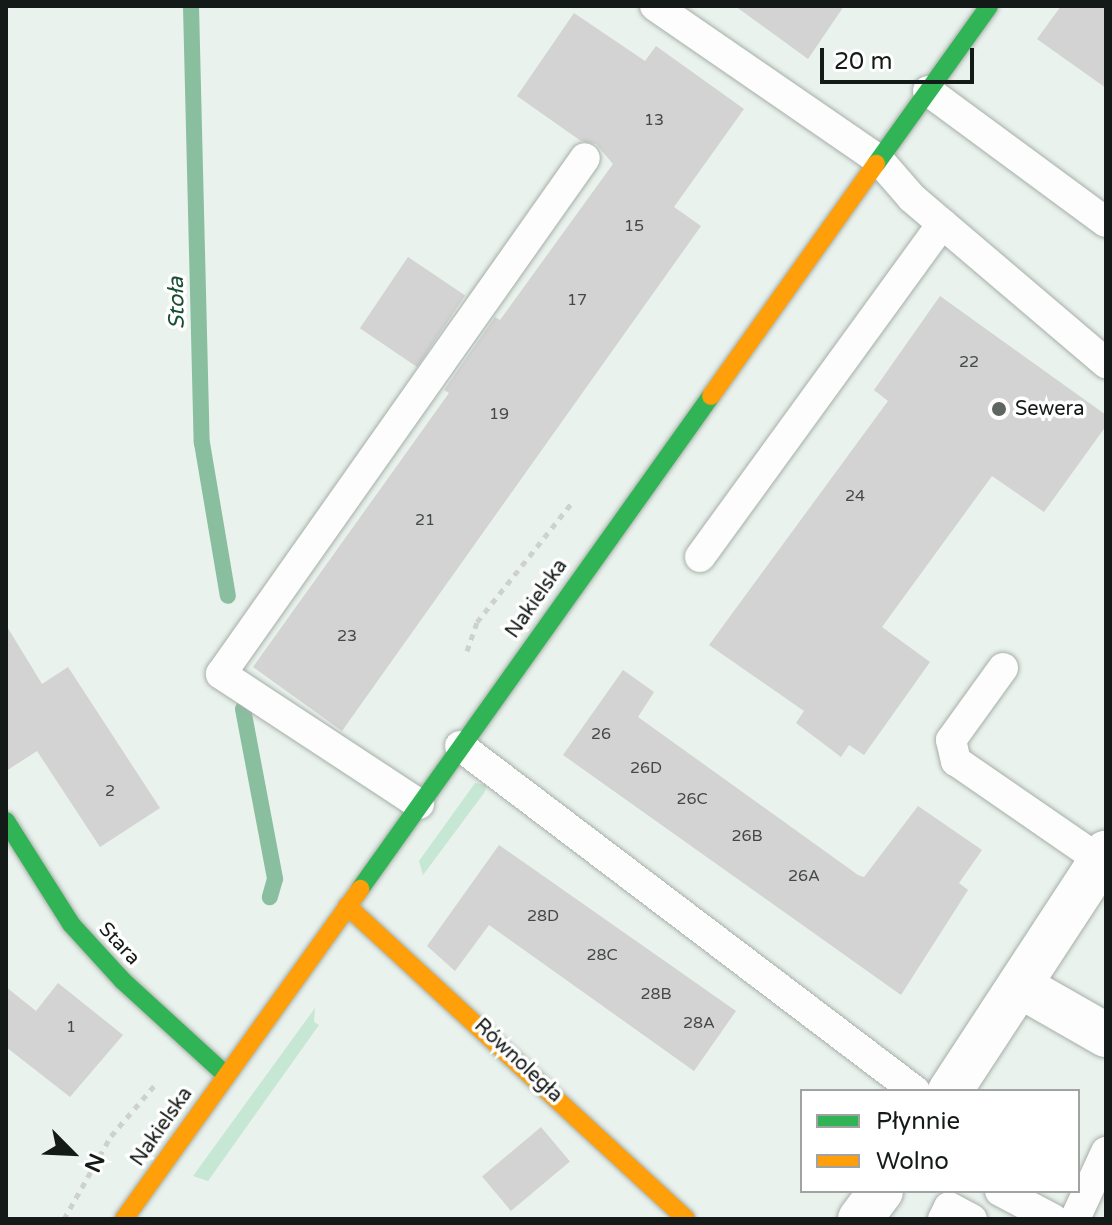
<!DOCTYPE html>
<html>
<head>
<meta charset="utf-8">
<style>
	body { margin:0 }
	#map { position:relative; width:1112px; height:1225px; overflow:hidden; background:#e9f2ec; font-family:"Varela Round",sans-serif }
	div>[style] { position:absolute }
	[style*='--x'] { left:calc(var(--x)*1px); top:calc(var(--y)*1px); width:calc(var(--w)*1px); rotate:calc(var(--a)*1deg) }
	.green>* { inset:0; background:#c6e7d3 }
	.stream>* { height:16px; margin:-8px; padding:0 8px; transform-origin:8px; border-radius:8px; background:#89be9f }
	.building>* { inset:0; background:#d2d3d2; transform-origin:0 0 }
	.path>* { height:5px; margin-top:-2.5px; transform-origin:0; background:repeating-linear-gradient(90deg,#cfd1cf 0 6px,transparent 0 12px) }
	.roads { filter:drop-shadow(0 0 2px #a7aea9) drop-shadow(0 0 2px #a7aea9) }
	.lane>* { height:30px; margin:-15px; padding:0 15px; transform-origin:15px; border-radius:15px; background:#fcfdfc }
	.street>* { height:44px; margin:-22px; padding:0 22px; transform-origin:22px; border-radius:22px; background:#fcfdfc }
	.fast>* { height:18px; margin:-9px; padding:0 9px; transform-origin:9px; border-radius:9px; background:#30b455 }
	.slow>* { height:18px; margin:-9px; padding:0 9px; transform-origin:9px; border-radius:9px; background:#ff9f0a }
	.dots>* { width:22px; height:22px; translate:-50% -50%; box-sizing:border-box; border:4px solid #fff; border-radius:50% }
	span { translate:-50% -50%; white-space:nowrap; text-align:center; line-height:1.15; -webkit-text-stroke:7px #fff; paint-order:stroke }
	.number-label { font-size:16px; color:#444846 }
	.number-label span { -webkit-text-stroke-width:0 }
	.poi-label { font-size:20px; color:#141a17 }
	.left { translate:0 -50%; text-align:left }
	.street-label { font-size:20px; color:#141a17 }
	.water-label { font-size:22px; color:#184f33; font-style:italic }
	.frame { position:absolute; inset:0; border:8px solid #141a17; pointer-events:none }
	.legend { position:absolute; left:800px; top:1089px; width:280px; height:104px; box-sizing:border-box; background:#fff; border:2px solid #a1a3a2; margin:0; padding:10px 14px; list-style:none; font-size:24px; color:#141a17 }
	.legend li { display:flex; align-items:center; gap:16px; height:40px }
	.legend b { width:40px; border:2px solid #a1a3a2 }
	.north { position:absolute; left:32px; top:1113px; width:80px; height:80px; -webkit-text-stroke:6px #fff; paint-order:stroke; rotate:114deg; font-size:22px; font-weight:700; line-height:32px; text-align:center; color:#141a17 }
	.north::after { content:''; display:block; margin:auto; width:28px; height:36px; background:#141a17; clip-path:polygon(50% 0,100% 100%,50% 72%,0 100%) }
	.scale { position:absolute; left:820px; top:48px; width:154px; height:36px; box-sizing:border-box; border:4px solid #141a17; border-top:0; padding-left:10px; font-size:24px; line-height:28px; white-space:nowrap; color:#141a17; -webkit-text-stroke:6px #fff; paint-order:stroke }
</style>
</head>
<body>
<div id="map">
	<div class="green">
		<div style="clip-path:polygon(475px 783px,487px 785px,484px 793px,423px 875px,419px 861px)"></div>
		<div style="clip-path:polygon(315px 1008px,314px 1022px,319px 1025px,208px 1181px,193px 1176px)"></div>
	</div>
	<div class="stream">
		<div style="--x:191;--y:6;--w:437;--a:88.6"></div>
		<div style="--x:202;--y:443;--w:155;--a:80.4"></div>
		<div style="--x:243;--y:709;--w:173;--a:79.3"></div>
		<div style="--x:275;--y:879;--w:19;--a:106"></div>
	</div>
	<div class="building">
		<div style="clip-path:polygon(735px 6px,844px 6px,808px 59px)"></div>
		<div style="clip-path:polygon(1061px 6px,1106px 6px,1106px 88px,1037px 39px)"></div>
		<div style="clip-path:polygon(574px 13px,645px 61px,656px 46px,744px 109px,674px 207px,701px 226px,342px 731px,253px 667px,449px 393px,444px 390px,495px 317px,500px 320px,613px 164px,596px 144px,581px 141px,517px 96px)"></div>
		<div style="left:408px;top:257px;width:69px;height:86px;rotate:34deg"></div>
		<div style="clip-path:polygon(940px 296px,1106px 415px,1106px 426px,1044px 512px,992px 476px,882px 627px,930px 662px,864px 755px,849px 745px,841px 757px,796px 723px,804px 711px,709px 645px,888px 401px,874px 390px)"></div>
		<div style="clip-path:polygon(6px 625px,42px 684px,68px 667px,160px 808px,100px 847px,37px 751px,6px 771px)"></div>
		<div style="clip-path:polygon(623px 670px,654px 692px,638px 717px,858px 875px,864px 877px,918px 806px,982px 850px,959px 883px,968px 890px,901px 995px,563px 755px)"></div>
		<div style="clip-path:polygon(499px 845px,736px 1011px,694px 1071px,489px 925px,455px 971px,427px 946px)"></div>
		<div style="clip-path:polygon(58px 983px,123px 1035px,70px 1097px,6px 1047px,6px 987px,36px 1011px)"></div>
		<div style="left:541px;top:1127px;width:45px;height:77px;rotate:50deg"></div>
	</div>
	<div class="path">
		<div style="--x:467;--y:651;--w:31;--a:-71"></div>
		<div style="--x:477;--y:622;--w:151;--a:-51.5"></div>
		<div style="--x:64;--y:1219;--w:95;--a:-60.5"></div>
		<div style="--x:111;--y:1136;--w:66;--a:-49.3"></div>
	</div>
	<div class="roads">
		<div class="lane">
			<div style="--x:655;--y:6;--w:272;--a:34.5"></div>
			<div style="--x:879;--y:160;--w:50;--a:49"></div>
			<div style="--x:912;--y:198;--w:255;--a:40.4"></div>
			<div style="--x:928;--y:91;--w:221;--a:36.4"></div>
			<div style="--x:700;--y:557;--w:412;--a:-54"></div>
			<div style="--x:1003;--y:668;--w:89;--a:125.8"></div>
			<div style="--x:951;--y:740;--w:22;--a:77"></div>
			<div style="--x:956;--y:761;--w:176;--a:34.6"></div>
			<div style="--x:460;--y:746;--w:571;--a:37.17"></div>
			<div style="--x:419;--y:804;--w:237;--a:-146.7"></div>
			<div style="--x:221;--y:674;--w:631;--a:-54.8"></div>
			<div style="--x:1000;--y:1191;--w:60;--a:27.8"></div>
			<div style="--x:943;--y:1219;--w:13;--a:-63"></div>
			<div style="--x:949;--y:1207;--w:26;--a:28"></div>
			<div style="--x:1075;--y:1219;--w:74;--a:-65.2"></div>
		</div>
		<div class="street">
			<div style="--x:1020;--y:986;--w:99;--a:29.7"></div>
			<div style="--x:950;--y:1091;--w:285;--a:-56.8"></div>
			<div style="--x:860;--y:1219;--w:35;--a:-53"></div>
		</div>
		<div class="fast">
			<div style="--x:876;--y:164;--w:194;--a:-54.4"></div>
			<div style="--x:6;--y:821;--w:122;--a:57.7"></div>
			<div style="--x:71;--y:924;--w:77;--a:47.6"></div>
			<div style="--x:123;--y:981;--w:139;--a:42.4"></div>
			<div style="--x:360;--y:889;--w:605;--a:-54.55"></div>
		</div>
		<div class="slow">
			<div style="--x:711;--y:396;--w:285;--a:-54.6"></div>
			<div style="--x:347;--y:906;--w:461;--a:42.7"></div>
			<div style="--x:124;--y:1219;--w:406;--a:-54.4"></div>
		</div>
	</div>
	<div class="dots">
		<div style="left:999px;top:409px;background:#5f6662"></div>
	</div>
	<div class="number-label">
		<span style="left:654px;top:120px">13</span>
		<span style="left:634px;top:226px">15</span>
		<span style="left:577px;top:300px">17</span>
		<span style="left:969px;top:362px">22</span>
		<span style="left:499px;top:414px">19</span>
		<span style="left:855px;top:496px">24</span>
		<span style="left:425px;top:520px">21</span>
		<span style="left:347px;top:636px">23</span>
		<span style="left:601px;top:734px">26</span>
		<span style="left:646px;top:768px">26D</span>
		<span style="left:110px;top:791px">2</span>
		<span style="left:692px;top:799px">26C</span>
		<span style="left:747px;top:836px">26B</span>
		<span style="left:804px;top:876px">26A</span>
		<span style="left:543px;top:916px">28D</span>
		<span style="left:602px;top:955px">28C</span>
		<span style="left:656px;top:994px">28B</span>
		<span style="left:699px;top:1023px">28A</span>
		<span style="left:71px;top:1027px">1</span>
	</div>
	<div class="poi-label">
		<span class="left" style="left:1015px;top:409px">Sewera</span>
	</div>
	<div class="street-label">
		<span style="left:537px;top:599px;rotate:-55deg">Nakielska</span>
		<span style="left:119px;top:944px;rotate:47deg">Stara</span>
		<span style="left:518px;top:1061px;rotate:43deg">Równoległa</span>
		<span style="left:162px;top:1127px;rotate:-55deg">Nakielska</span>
	</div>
	<div class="water-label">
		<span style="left:177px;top:303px;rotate:-91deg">Stoła</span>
	</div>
	<div class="frame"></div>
	<ul class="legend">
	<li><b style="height:10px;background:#30b455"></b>Płynnie</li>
	<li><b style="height:10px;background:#ff9f0a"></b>Wolno</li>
	</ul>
	<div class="north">N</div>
	<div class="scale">20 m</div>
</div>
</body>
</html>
